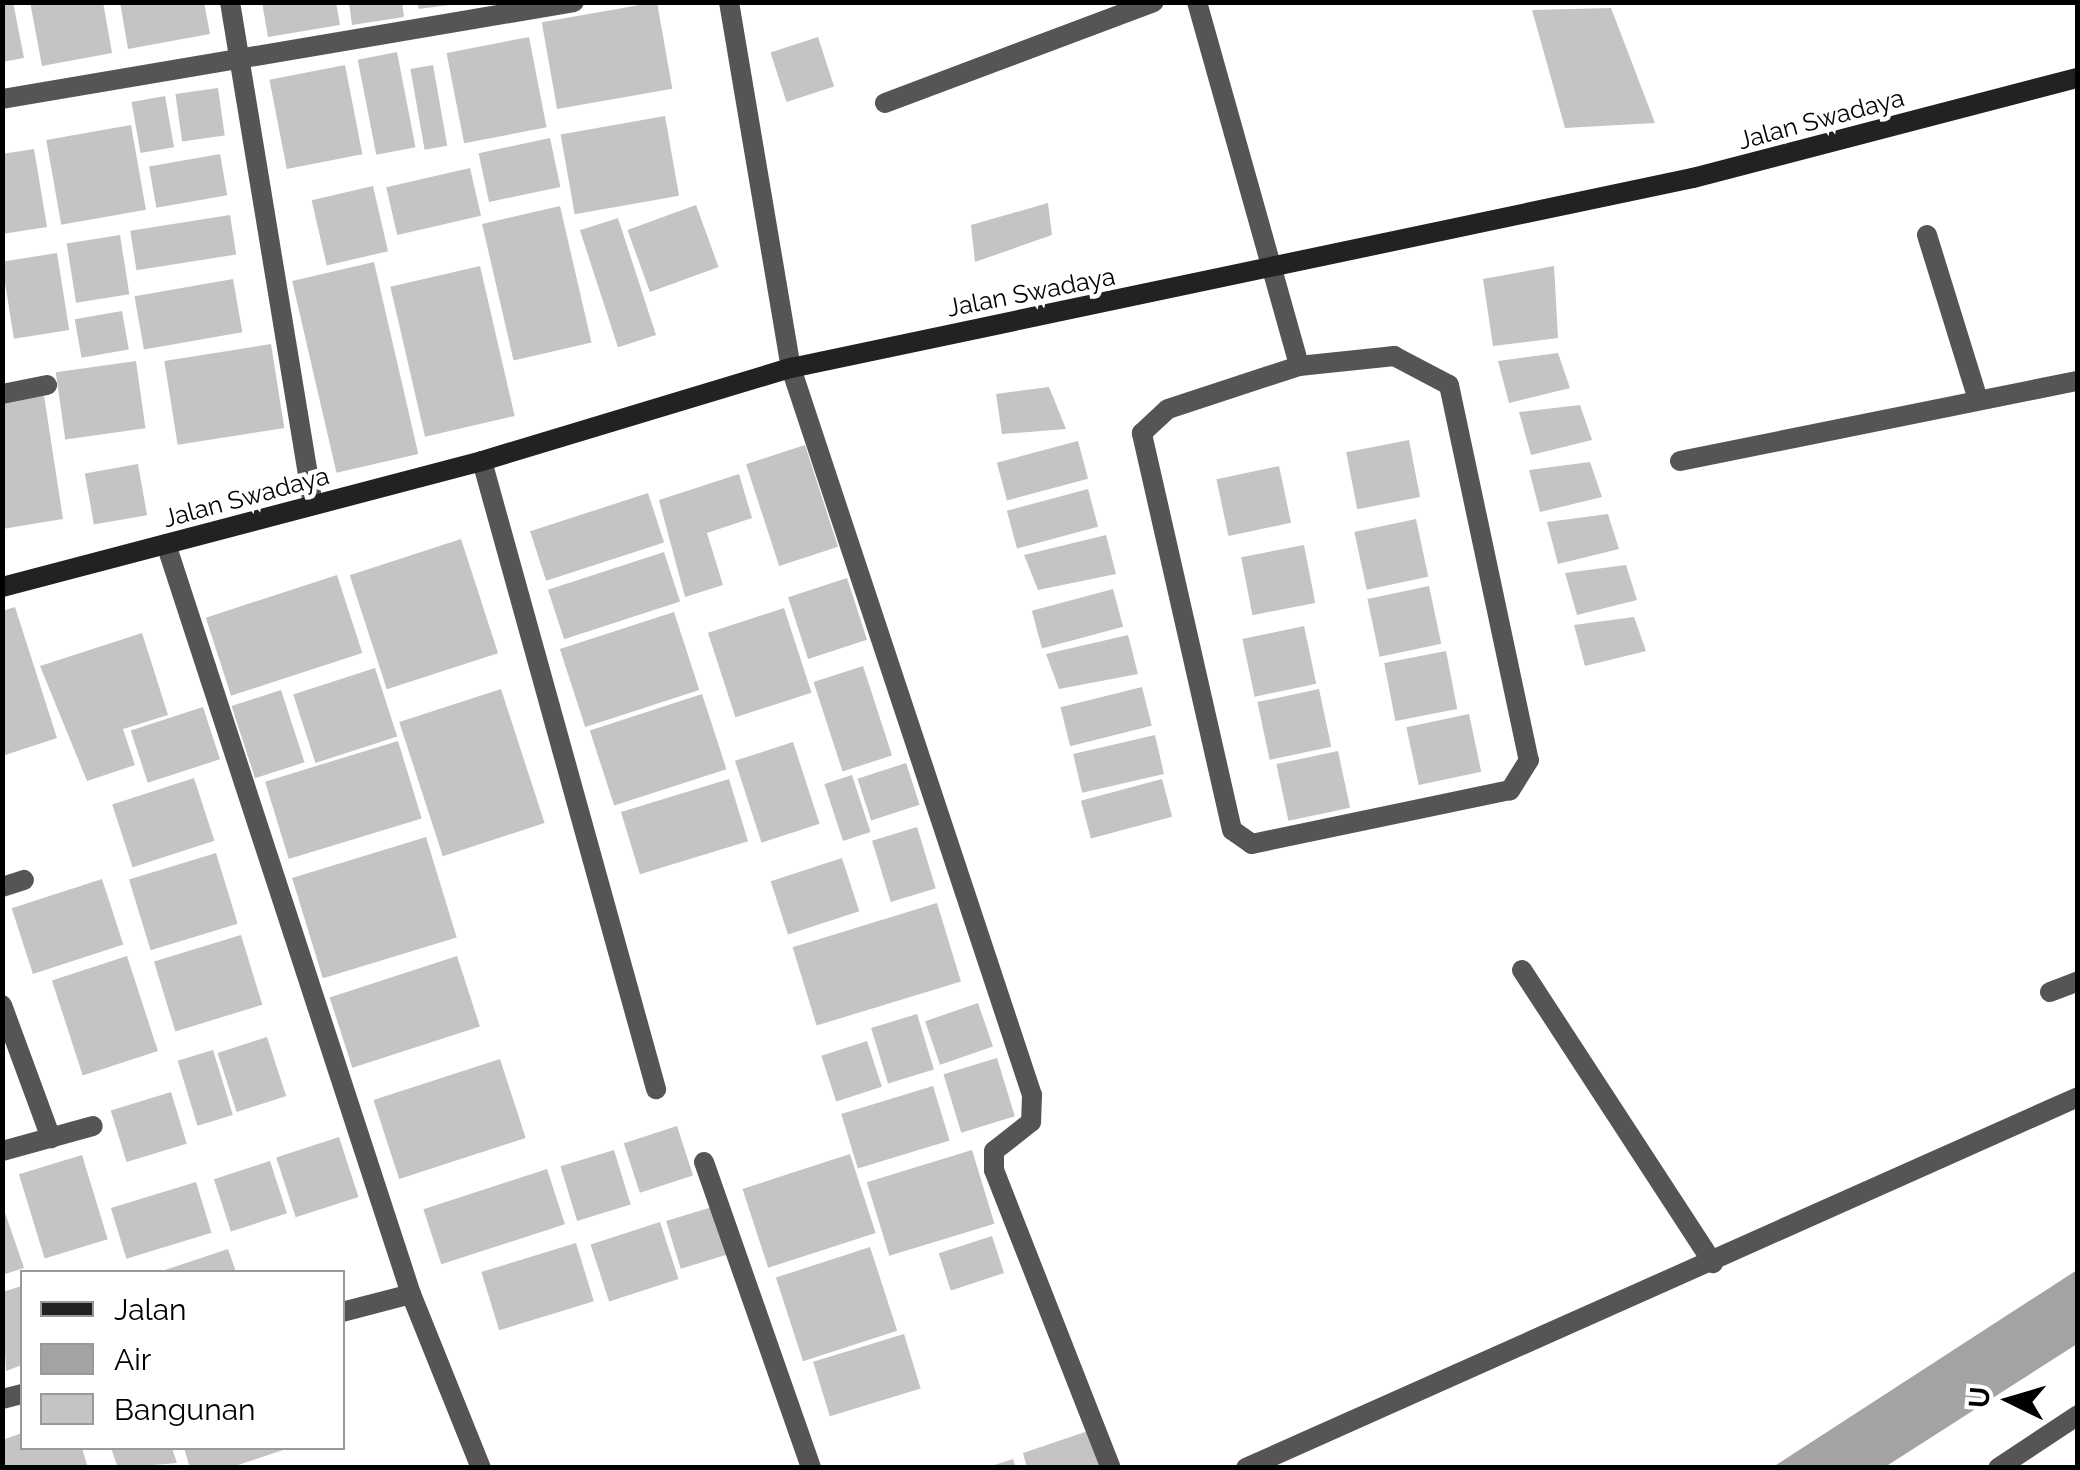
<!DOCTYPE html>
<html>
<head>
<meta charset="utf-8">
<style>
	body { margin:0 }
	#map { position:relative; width:2080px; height:1470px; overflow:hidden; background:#fff; font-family:Raleway,sans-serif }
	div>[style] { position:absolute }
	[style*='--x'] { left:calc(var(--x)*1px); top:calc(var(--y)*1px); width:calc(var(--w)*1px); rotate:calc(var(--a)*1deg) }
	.water>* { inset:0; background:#a3a3a3 }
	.building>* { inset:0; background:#c4c4c4; transform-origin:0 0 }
	.lane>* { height:20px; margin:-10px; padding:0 10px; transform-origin:10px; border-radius:10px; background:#555 }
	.street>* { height:20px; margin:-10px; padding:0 10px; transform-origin:10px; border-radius:10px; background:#555 }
	.secondary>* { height:20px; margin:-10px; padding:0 10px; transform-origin:10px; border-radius:10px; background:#222 }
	span { translate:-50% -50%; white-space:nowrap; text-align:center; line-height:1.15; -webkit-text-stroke:9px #fff; paint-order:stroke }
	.street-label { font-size:25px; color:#000 }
	.frame { position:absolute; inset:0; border:5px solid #000; pointer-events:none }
	.legend { position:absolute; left:20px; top:1270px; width:325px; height:180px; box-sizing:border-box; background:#fff; border:2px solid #999; margin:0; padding:12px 18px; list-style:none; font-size:30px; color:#000 }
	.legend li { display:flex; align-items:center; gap:20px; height:50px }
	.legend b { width:50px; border:2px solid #999 }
	.north { position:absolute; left:1960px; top:1350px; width:100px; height:100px; -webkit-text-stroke:8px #fff; paint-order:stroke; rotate:275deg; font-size:28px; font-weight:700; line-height:40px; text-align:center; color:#000 }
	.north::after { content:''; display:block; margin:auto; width:35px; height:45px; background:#000; clip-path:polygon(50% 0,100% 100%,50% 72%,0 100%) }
</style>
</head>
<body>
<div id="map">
	<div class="water">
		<div style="clip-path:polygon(2077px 1270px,2077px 1344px,1885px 1467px,1773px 1467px)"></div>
	</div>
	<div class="building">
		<div style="clip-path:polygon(2px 2px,13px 2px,24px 58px,2px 62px)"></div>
		<div style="clip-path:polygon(30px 2px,103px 2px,112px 53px,42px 66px)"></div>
		<div style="clip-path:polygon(120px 2px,204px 2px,210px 34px,128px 49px)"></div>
		<div style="clip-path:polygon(262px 2px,336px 2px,340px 25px,268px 37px)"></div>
		<div style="clip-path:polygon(349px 2px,402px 2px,404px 17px,352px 25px)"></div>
		<div style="clip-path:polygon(417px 2px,448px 2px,449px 5px,419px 9px)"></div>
		<div style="left:657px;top:2px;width:88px;height:117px;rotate:80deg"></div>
		<div style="clip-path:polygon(1611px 8px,1655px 123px,1565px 128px,1532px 10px)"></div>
		<div style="left:529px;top:37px;width:92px;height:84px;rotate:79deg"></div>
		<div style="left:818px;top:37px;width:52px;height:50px;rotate:72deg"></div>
		<div style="left:397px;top:52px;width:97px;height:40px;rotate:79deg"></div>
		<div style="left:345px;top:65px;width:91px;height:77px;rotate:79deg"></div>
		<div style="left:433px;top:65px;width:82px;height:23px;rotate:80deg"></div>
		<div style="left:218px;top:88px;width:48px;height:43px;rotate:82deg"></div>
		<div style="left:165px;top:96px;width:52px;height:34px;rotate:80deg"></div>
		<div style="left:665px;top:116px;width:81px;height:106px;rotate:80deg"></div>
		<div style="left:131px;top:125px;width:86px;height:86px;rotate:80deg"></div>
		<div style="left:550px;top:138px;width:50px;height:73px;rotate:78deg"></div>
		<div style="clip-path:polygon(34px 149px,47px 227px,2px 234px,2px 154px)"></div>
		<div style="left:220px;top:154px;width:42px;height:72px;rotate:80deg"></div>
		<div style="left:470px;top:168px;width:49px;height:86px;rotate:77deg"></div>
		<div style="left:373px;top:186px;width:67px;height:63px;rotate:77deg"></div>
		<div style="clip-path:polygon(1048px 203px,1052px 235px,975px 262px,971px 225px)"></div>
		<div style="left:696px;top:205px;width:66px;height:73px;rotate:70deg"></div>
		<div style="left:560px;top:206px;width:140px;height:80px;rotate:77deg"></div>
		<div style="left:230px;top:215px;width:40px;height:101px;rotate:81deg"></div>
		<div style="left:618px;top:218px;width:123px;height:40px;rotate:72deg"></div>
		<div style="left:120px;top:235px;width:60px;height:54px;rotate:81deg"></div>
		<div style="left:57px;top:253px;width:78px;height:56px;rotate:81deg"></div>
		<div style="left:374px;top:262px;width:197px;height:84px;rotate:77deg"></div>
		<div style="left:480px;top:266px;width:154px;height:92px;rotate:77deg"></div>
		<div style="clip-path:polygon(1554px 266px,1558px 338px,1493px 346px,1483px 279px)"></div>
		<div style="left:233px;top:279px;width:54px;height:100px;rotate:80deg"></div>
		<div style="left:122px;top:311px;width:39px;height:48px;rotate:80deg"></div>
		<div style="left:271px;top:344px;width:85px;height:108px;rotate:81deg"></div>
		<div style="clip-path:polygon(1558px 353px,1570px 388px,1509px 403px,1498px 361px)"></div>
		<div style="left:136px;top:361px;width:68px;height:81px;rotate:82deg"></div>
		<div style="clip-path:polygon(1049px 387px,1066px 429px,1002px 434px,996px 394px)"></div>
		<div style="clip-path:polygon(43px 389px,63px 519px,2px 529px,2px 396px)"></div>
		<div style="clip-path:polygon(1580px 405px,1592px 440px,1531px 455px,1519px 412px)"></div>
		<div style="left:1409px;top:440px;width:58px;height:64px;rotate:79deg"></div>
		<div style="left:1078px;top:441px;width:39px;height:84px;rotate:75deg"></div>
		<div style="left:805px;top:445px;width:107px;height:62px;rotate:72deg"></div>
		<div style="clip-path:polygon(1590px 462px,1602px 497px,1540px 512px,1529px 470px)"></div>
		<div style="left:138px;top:464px;width:52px;height:54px;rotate:80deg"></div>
		<div style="left:1279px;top:466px;width:58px;height:64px;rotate:78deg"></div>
		<div style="clip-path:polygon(739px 474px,752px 518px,707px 533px,723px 585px,685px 597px,659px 500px)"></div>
		<div style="left:1088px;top:489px;width:39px;height:84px;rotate:75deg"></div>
		<div style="left:648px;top:493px;width:52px;height:124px;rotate:72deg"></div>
		<div style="clip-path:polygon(1608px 514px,1619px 549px,1558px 564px,1547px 522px)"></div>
		<div style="left:1416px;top:519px;width:59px;height:63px;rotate:78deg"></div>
		<div style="clip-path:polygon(1106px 535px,1116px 574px,1038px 590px,1024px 555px)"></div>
		<div style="left:461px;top:539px;width:120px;height:117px;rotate:72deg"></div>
		<div style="left:1304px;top:545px;width:59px;height:64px;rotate:79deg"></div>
		<div style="left:664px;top:552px;width:52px;height:122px;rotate:72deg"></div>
		<div style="clip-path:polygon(1626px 565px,1637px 600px,1577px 615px,1565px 573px)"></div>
		<div style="left:337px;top:575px;width:82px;height:138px;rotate:72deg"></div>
		<div style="left:847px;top:578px;width:65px;height:62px;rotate:72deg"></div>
		<div style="left:1429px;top:586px;width:59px;height:63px;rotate:78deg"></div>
		<div style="left:1113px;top:589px;width:39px;height:84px;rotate:75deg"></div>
		<div style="clip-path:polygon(15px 607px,57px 738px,2px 756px,2px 611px)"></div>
		<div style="left:784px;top:608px;width:89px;height:80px;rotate:72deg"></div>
		<div style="left:674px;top:612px;width:82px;height:120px;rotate:72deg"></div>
		<div style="clip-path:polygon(1634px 617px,1646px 651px,1585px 666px,1574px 625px)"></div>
		<div style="left:1304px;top:626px;width:59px;height:63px;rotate:78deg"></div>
		<div style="clip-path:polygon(142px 633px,168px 715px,123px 729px,135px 765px,87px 781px,40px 666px)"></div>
		<div style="clip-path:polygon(1128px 635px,1138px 674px,1059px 689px,1046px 654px)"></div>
		<div style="left:1446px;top:651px;width:59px;height:63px;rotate:79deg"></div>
		<div style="left:863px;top:666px;width:94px;height:52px;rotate:72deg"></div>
		<div style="left:375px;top:668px;width:72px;height:86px;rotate:72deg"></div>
		<div style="left:1142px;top:687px;width:40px;height:84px;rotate:76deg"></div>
		<div style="left:501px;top:689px;width:141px;height:107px;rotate:72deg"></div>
		<div style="left:1319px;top:689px;width:59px;height:63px;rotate:78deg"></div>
		<div style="left:281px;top:690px;width:76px;height:52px;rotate:72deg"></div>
		<div style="left:702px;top:694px;width:79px;height:118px;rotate:72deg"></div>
		<div style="left:203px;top:707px;width:55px;height:76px;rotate:72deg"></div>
		<div style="left:1469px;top:714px;width:59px;height:64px;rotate:78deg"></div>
		<div style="left:1155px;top:735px;width:40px;height:84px;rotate:77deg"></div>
		<div style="left:398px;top:741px;width:81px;height:139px;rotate:73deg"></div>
		<div style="left:793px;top:742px;width:86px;height:61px;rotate:72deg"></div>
		<div style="left:1338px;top:751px;width:58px;height:63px;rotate:78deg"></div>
		<div style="left:906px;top:763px;width:44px;height:51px;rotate:72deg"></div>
		<div style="left:852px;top:775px;width:60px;height:29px;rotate:72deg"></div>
		<div style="left:194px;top:778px;width:66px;height:86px;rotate:72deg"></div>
		<div style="left:729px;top:779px;width:65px;height:113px;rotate:73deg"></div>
		<div style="left:1162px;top:779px;width:39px;height:84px;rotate:75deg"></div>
		<div style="left:917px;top:827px;width:64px;height:47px;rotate:73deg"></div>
		<div style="left:426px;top:837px;width:105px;height:140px;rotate:73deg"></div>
		<div style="left:216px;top:853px;width:74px;height:91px;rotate:73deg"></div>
		<div style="left:842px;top:858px;width:56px;height:75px;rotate:72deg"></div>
		<div style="left:102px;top:879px;width:69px;height:95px;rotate:72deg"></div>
		<div style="left:937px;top:903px;width:82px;height:151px;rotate:73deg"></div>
		<div style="left:241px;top:935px;width:73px;height:91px;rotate:73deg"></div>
		<div style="left:127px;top:956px;width:100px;height:79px;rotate:72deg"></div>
		<div style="left:457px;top:956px;width:74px;height:134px;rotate:72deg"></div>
		<div style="left:978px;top:1003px;width:46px;height:56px;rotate:71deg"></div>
		<div style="left:917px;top:1014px;width:58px;height:48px;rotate:73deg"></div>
		<div style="left:267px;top:1037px;width:62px;height:52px;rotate:72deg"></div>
		<div style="left:867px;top:1041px;width:48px;height:48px;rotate:72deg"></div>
		<div style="left:213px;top:1050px;width:68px;height:37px;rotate:73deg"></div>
		<div style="left:997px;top:1058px;width:61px;height:56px;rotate:73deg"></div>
		<div style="left:500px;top:1059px;width:83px;height:133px;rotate:72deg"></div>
		<div style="left:933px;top:1086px;width:57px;height:96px;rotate:73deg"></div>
		<div style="left:171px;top:1092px;width:54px;height:63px;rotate:73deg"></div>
		<div style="left:677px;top:1126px;width:52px;height:56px;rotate:72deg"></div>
		<div style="left:339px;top:1137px;width:63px;height:66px;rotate:72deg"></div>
		<div style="left:614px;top:1150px;width:57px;height:56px;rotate:73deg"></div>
		<div style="left:972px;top:1150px;width:77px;height:110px;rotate:73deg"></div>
		<div style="left:850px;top:1154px;width:83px;height:113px;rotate:72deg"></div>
		<div style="left:82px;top:1155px;width:88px;height:66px;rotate:73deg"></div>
		<div style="left:270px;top:1161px;width:55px;height:59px;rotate:72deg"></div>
		<div style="left:547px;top:1169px;width:58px;height:130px;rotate:72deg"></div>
		<div style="left:196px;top:1182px;width:53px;height:89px;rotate:73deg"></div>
		<div style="clip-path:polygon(2px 1204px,24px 1268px,2px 1275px)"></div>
		<div style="left:712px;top:1207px;width:50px;height:48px;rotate:73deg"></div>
		<div style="left:660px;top:1222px;width:60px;height:73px;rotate:72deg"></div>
		<div style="left:992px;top:1236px;width:39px;height:56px;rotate:72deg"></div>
		<div style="left:576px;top:1243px;width:61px;height:99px;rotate:73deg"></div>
		<div style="left:870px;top:1247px;width:88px;height:99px;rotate:72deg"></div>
		<div style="clip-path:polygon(228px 1249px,236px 1272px,159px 1272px)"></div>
		<div style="clip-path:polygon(22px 1286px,22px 1365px,6px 1371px,2px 1292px)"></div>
		<div style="left:904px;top:1334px;width:57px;height:95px;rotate:73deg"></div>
		<div style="clip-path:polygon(1094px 1429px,1107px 1468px,1027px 1468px,1023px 1453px)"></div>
		<div style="clip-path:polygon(22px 1433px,22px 1448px,82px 1448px,88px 1468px,2px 1468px,2px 1440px)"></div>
		<div style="clip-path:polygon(111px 1448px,172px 1448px,177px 1463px,118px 1468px)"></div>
		<div style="clip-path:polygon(184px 1448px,289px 1448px,229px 1468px,190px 1468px)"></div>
		<div style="clip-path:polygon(1013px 1459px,1016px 1468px,988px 1468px,988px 1467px)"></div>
	</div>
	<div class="lane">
		<div style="--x:2050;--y:992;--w:30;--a:-21"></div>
		<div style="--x:1998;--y:1468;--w:96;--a:-33.5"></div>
	</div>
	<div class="street">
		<div style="--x:230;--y:2;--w:510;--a:80.63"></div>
		<div style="--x:729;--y:2;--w:371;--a:80.4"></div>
		<div style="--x:791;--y:368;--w:766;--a:71.66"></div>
		<div style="--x:1032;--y:1095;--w:27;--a:92"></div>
		<div style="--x:1031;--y:1122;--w:47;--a:141.9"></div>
		<div style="--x:994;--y:1151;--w:19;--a:90"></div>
		<div style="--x:994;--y:1170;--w:320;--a:68.6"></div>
		<div style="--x:1197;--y:2;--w:378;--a:74.3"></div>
		<div style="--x:2;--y:99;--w:580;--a:-9.62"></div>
		<div style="--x:885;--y:103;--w:287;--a:-20.6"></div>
		<div style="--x:1927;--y:235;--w:173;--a:72.8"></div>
		<div style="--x:1394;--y:356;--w:62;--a:27.8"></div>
		<div style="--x:1449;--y:385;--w:383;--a:78"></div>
		<div style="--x:1529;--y:760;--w:36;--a:122"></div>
		<div style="--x:1510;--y:790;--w:264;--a:168.2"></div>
		<div style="--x:1252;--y:844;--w:24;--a:-145"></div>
		<div style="--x:1232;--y:830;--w:407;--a:-102.8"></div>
		<div style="--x:1142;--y:433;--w:35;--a:-43"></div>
		<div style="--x:1168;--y:409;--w:138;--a:-18.2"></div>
		<div style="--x:1299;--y:366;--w:96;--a:-6"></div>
		<div style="--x:2;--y:394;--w:46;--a:-11.3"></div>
		<div style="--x:482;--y:461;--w:652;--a:74.51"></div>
		<div style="--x:1680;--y:461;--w:406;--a:-11.4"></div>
		<div style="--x:166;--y:544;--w:789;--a:71.91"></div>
		<div style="--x:411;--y:1294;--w:188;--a:68.1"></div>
		<div style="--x:2;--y:887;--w:23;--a:-18"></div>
		<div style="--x:1522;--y:970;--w:350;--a:56.9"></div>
		<div style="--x:2;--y:1005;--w:142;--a:69.8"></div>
		<div style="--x:2;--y:1151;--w:94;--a:-15.4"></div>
		<div style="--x:704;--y:1162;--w:324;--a:70.7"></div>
		<div style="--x:342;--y:1312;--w:71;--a:-14.6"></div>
		<div style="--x:2;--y:1399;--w:21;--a:-14"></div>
		<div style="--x:1246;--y:1468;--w:911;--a:-24.03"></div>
	</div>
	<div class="secondary">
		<div style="--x:2;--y:587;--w:496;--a:-14.7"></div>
		<div style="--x:482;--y:461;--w:323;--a:-16.8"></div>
		<div style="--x:791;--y:368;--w:922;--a:-11.9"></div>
		<div style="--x:1693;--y:178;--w:398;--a:-14.6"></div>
	</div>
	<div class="street-label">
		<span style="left:1821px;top:119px;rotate:-15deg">Jalan Swadaya</span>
		<span style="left:1031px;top:292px;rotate:-11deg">Jalan Swadaya</span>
		<span style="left:246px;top:497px;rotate:-15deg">Jalan Swadaya</span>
	</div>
	<div class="frame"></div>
	<ul class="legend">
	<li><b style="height:12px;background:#222"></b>Jalan</li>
	<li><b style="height:28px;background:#a3a3a3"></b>Air</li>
	<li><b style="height:28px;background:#c4c4c4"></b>Bangunan</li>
	</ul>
	<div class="north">U</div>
</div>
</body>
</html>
